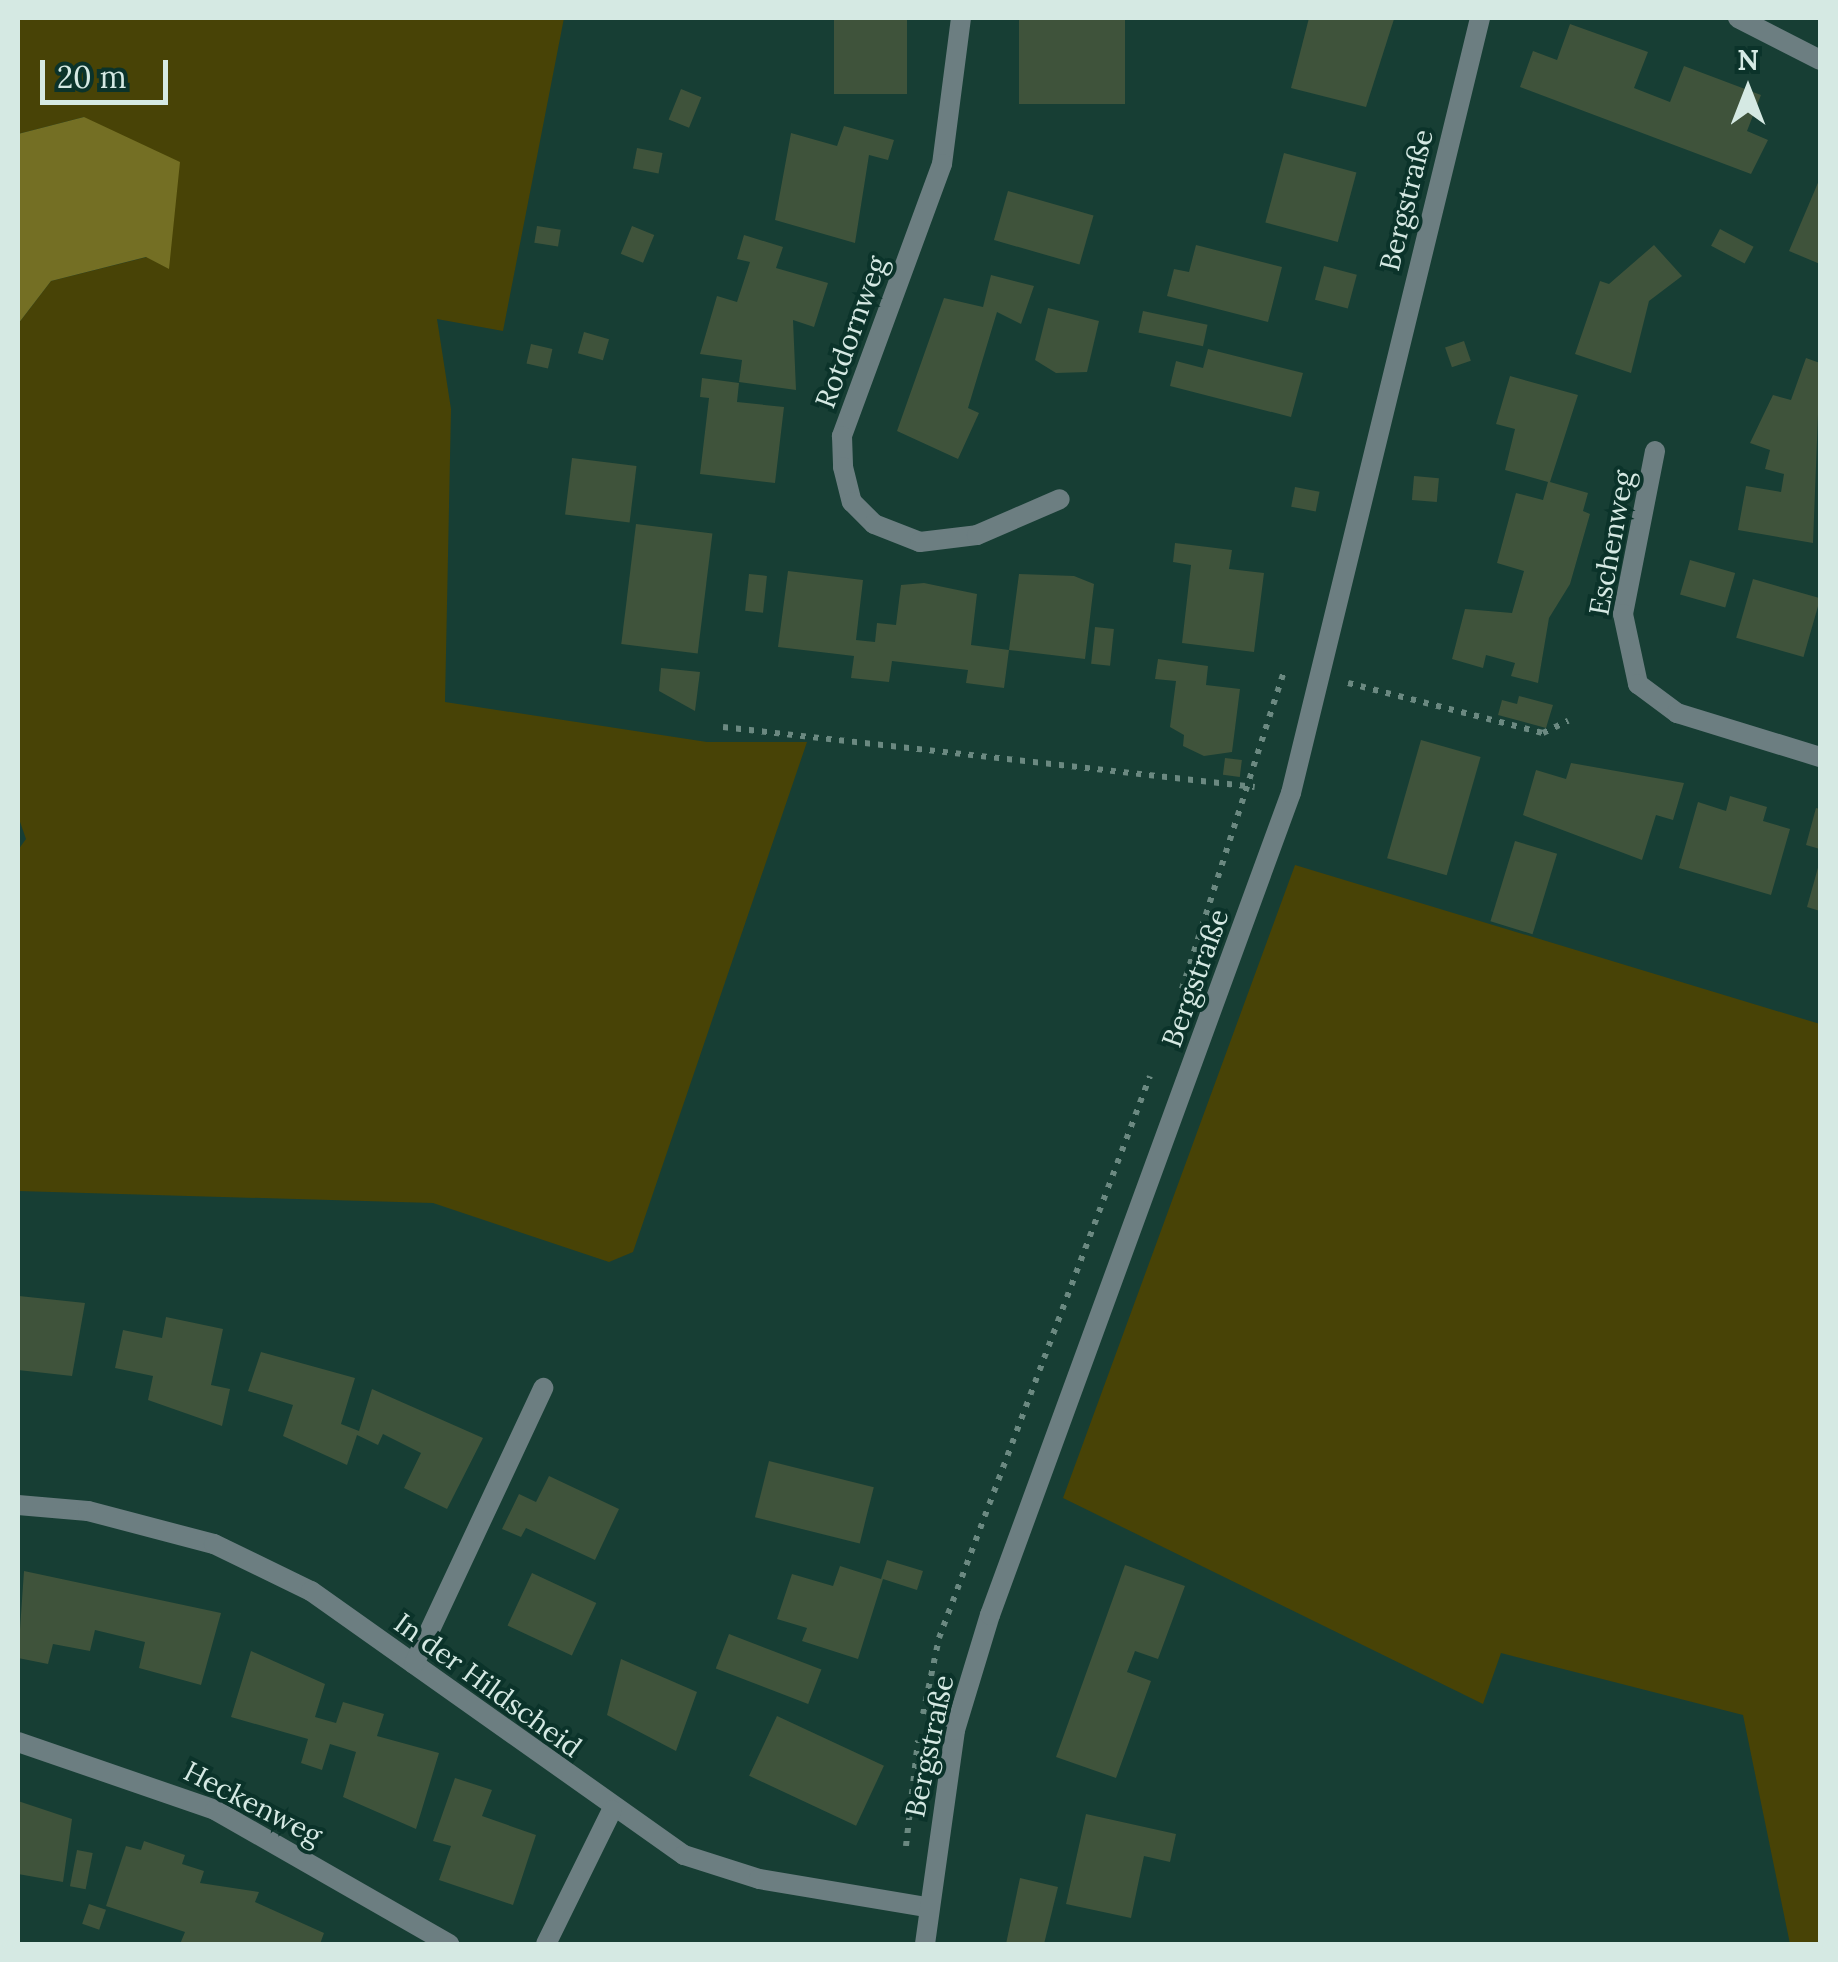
<!DOCTYPE html>
<html>
<head>
<meta charset="utf-8">
<style>
	body { margin:0 }
	#map { position:relative; width:1838px; height:1962px; overflow:hidden; background:#173e34; font-family:Lora,serif }
	div>[style] { position:absolute }
	[style*='--x'] { left:calc(var(--x)*1px); top:calc(var(--y)*1px); width:calc(var(--w)*1px); rotate:calc(var(--a)*1deg) }
	.green>* { inset:0; background:#484306 }
	.forest>* { inset:0; background:#746f24 }
	.building>* { inset:0; background:#3f533b; transform-origin:0 0 }
	.path>* { height:6px; margin-top:-3px; transform-origin:0; background:repeating-linear-gradient(90deg,#6b8981 0 5px,transparent 0 13px) }
	.service>* { height:20px; margin:-10px; padding:0 10px; transform-origin:10px; border-radius:10px; background:#6c7e81 }
	.minor>* { height:20px; margin:-10px; padding:0 10px; transform-origin:10px; border-radius:10px; background:#6c7e81 }
	.tertiary>* { height:20px; margin:-10px; padding:0 10px; transform-origin:10px; border-radius:10px; background:#6c7e81 }
	span { translate:-50% -50%; white-space:nowrap; text-align:center; line-height:1.15; -webkit-text-stroke:8px #0b332a; paint-order:stroke }
	.street-label { font-size:28px; color:#d5e9e3 }
	.frame { position:absolute; inset:0; border:20px solid #d5e9e3; pointer-events:none }
	.north { position:absolute; left:1698px; top:40px; width:100px; height:100px; -webkit-text-stroke:8px #0b332a; paint-order:stroke; rotate:0deg; font-size:28px; font-weight:700; line-height:40px; text-align:center; color:#d5e9e3 }
	.north::after { content:''; display:block; margin:auto; width:35px; height:45px; background:#d5e9e3; clip-path:polygon(50% 0,100% 100%,50% 72%,0 100%) }
	.scale { position:absolute; left:40px; top:60px; width:128px; height:45px; box-sizing:border-box; border:5px solid #d5e9e3; border-top:0; padding-left:12px; font-size:30px; line-height:35px; white-space:nowrap; color:#d5e9e3; -webkit-text-stroke:8px #0b332a; paint-order:stroke }
</style>
</head>
<body>
<div id="map">
	<div class="green">
		<div style="clip-path:polygon(18px 18px,564px 18px,503px 331px,437px 319px,451px 409px,445px 702px,707px 742px,807px 742px,633px 1252px,609px 1262px,433px 1203px,18px 1191px,18px 850px,26px 839px,18px 816px,18px 324px,51px 281px,147px 257px,168px 268px,84px 117px,18px 134px)"></div>
		<div style="clip-path:polygon(1295px 865px,1820px 1024px,1820px 1944px,1790px 1944px,1743px 1715px,1501px 1653px,1483px 1704px,1063px 1498px)"></div>
	</div>
	<div class="forest">
		<div style="clip-path:polygon(84px 117px,180px 162px,169px 269px,146px 257px,51px 281px,18px 324px,18px 134px)"></div>
	</div>
	<div class="building">
		<div style="left:834px;top:18px;width:73px;height:76px"></div>
		<div style="left:1019px;top:18px;width:106px;height:86px"></div>
		<div style="clip-path:polygon(1309px 18px,1394px 19px,1366px 107px,1291px 88px)"></div>
		<div style="clip-path:polygon(1570px 24px,1648px 52px,1634px 88px,1670px 102px,1684px 66px,1761px 95px,1747px 131px,1768px 140px,1751px 174px,1520px 87px,1533px 51px,1557px 60px)"></div>
		<div style="left:681px;top:89px;width:22px;height:33px;rotate:22deg"></div>
		<div style="clip-path:polygon(844px 126px,894px 140px,888px 160px,869px 155px,855px 243px,775px 220px,791px 133px,837px 146px)"></div>
		<div style="left:637px;top:148px;width:26px;height:21px;rotate:11deg"></div>
		<div style="left:1284px;top:153px;width:75px;height:72px;rotate:15deg"></div>
		<div style="clip-path:polygon(1820px 178px,1820px 264px,1789px 251px)"></div>
		<div style="left:1008px;top:191px;width:89px;height:51px;rotate:16deg"></div>
		<div style="left:537px;top:226px;width:24px;height:17px;rotate:9deg"></div>
		<div style="left:632px;top:226px;width:24px;height:30px;rotate:22deg"></div>
		<div style="left:1720px;top:229px;width:38px;height:19px;rotate:28deg"></div>
		<div style="clip-path:polygon(744px 235px,783px 247px,776px 268px,828px 283px,814px 327px,793px 320px,796px 390px,739px 382px,742px 360px,700px 354px,717px 296px,737px 302px,750px 262px,737px 259px)"></div>
		<div style="clip-path:polygon(1196px 245px,1282px 267px,1268px 322px,1167px 296px,1174px 269px,1189px 272px)"></div>
		<div style="clip-path:polygon(1654px 245px,1682px 276px,1649px 301px,1631px 373px,1575px 354px,1600px 281px,1609px 284px)"></div>
		<div style="left:1324px;top:266px;width:34px;height:35px;rotate:15deg"></div>
		<div style="clip-path:polygon(991px 275px,1034px 286px,1021px 324px,997px 312px,968px 408px,979px 413px,958px 459px,897px 431px,944px 298px,983px 307px)"></div>
		<div style="clip-path:polygon(1048px 308px,1099px 321px,1087px 372px,1056px 373px,1035px 360px)"></div>
		<div style="left:1143px;top:311px;width:66px;height:22px;rotate:12deg"></div>
		<div style="left:584px;top:332px;width:26px;height:22px;rotate:16deg"></div>
		<div style="left:1464px;top:341px;width:21px;height:20px;rotate:71deg"></div>
		<div style="left:531px;top:344px;width:22px;height:20px;rotate:13deg"></div>
		<div style="clip-path:polygon(1208px 349px,1303px 373px,1291px 417px,1170px 386px,1176px 361px,1203px 368px)"></div>
		<div style="clip-path:polygon(1806px 358px,1820px 363px,1813px 543px,1738px 530px,1746px 486px,1781px 492px,1784px 474px,1765px 469px,1770px 450px,1750px 443px,1773px 395px,1791px 400px)"></div>
		<div style="clip-path:polygon(1510px 376px,1578px 395px,1550px 482px,1588px 493px,1583px 511px,1590px 514px,1570px 584px,1549px 618px,1538px 683px,1511px 676px,1515px 663px,1486px 655px,1483px 668px,1452px 659px,1465px 609px,1512px 613px,1524px 571px,1497px 563px,1516px 493px,1543px 500px,1548px 482px,1505px 470px,1515px 429px,1496px 424px)"></div>
		<div style="clip-path:polygon(702px 378px,739px 383px,737px 402px,784px 407px,775px 483px,700px 474px,709px 398px,700px 397px)"></div>
		<div style="left:572px;top:458px;width:65px;height:57px;rotate:7deg"></div>
		<div style="left:1414px;top:476px;width:25px;height:24px;rotate:5deg"></div>
		<div style="left:1295px;top:487px;width:25px;height:20px;rotate:11deg"></div>
		<div style="left:636px;top:524px;width:77px;height:121px;rotate:7deg"></div>
		<div style="clip-path:polygon(1175px 543px,1232px 550px,1229px 569px,1264px 573px,1254px 652px,1182px 643px,1191px 565px,1173px 562px)"></div>
		<div style="left:1690px;top:560px;width:47px;height:36px;rotate:16deg"></div>
		<div style="clip-path:polygon(788px 571px,863px 580px,856px 640px,875px 642px,877px 623px,896px 625px,901px 585px,924px 583px,977px 594px,971px 645px,1009px 650px,1019px 574px,1074px 576px,1094px 584px,1085px 659px,1009px 650px,1004px 688px,966px 683px,968px 670px,892px 661px,889px 682px,851px 678px,854px 656px,778px 647px)"></div>
		<div style="left:749px;top:574px;width:18px;height:37px;rotate:6deg"></div>
		<div style="left:1753px;top:579px;width:70px;height:61px;rotate:16deg"></div>
		<div style="left:1095px;top:627px;width:19px;height:37px;rotate:6deg"></div>
		<div style="clip-path:polygon(1158px 659px,1208px 666px,1206px 685px,1240px 689px,1232px 752px,1204px 756px,1183px 746px,1184px 735px,1170px 727px,1176px 681px,1155px 679px)"></div>
		<div style="clip-path:polygon(661px 668px,700px 672px,695px 711px,659px 691px)"></div>
		<div style="clip-path:polygon(1519px 696px,1553px 705px,1546px 728px,1498px 715px,1502px 700px,1517px 704px)"></div>
		<div style="left:1421px;top:740px;width:62px;height:123px;rotate:16deg"></div>
		<div style="left:1225px;top:758px;width:17px;height:17px;rotate:7deg"></div>
		<div style="clip-path:polygon(1571px 763px,1684px 783px,1673px 820px,1656px 815px,1642px 860px,1523px 815px,1536px 770px,1566px 779px)"></div>
		<div style="clip-path:polygon(1730px 796px,1767px 807px,1763px 821px,1790px 829px,1771px 895px,1679px 868px,1698px 802px,1726px 811px)"></div>
		<div style="clip-path:polygon(1816px 808px,1820px 809px,1820px 849px,1806px 845px)"></div>
		<div style="left:1515px;top:841px;width:44px;height:84px;rotate:17deg"></div>
		<div style="clip-path:polygon(1819px 864px,1820px 865px,1820px 911px,1807px 907px)"></div>
		<div style="clip-path:polygon(19px 1296px,85px 1303px,72px 1376px,18px 1370px)"></div>
		<div style="clip-path:polygon(166px 1317px,223px 1329px,211px 1385px,230px 1389px,222px 1426px,148px 1400px,153px 1376px,115px 1368px,123px 1330px,162px 1338px)"></div>
		<div style="clip-path:polygon(261px 1352px,355px 1378px,341px 1424px,359px 1431px,372px 1389px,483px 1438px,447px 1509px,404px 1488px,421px 1453px,383px 1434px,378px 1445px,357px 1435px,347px 1465px,283px 1436px,293px 1405px,248px 1391px)"></div>
		<div style="left:769px;top:1461px;width:108px;height:58px;rotate:14deg"></div>
		<div style="clip-path:polygon(549px 1476px,619px 1509px,595px 1560px,526px 1528px,521px 1537px,502px 1529px,519px 1494px,536px 1502px)"></div>
		<div style="clip-path:polygon(887px 1560px,923px 1571px,917px 1590px,883px 1579px,858px 1659px,802px 1641px,807px 1628px,777px 1619px,792px 1574px,833px 1586px,840px 1566px,881px 1579px)"></div>
		<div style="clip-path:polygon(1125px 1565px,1185px 1586px,1158px 1659px,1135px 1651px,1127px 1672px,1151px 1681px,1116px 1778px,1056px 1757px)"></div>
		<div style="clip-path:polygon(24px 1571px,221px 1613px,201px 1685px,139px 1668px,145px 1642px,95px 1630px,90px 1651px,53px 1644px,48px 1664px,18px 1658px)"></div>
		<div style="left:532px;top:1573px;width:71px;height:58px;rotate:25deg"></div>
		<div style="left:729px;top:1634px;width:99px;height:37px;rotate:21deg"></div>
		<div style="clip-path:polygon(251px 1651px,325px 1684px,315px 1717px,336px 1723px,343px 1702px,384px 1714px,377px 1736px,439px 1753px,416px 1829px,343px 1797px,356px 1752px,330px 1744px,322px 1770px,301px 1763px,308px 1739px,231px 1717px)"></div>
		<div style="clip-path:polygon(621px 1659px,697px 1692px,676px 1751px,607px 1715px)"></div>
		<div style="left:777px;top:1716px;width:118px;height:66px;rotate:25deg"></div>
		<div style="clip-path:polygon(455px 1778px,492px 1790px,482px 1816px,536px 1835px,513px 1905px,439px 1880px,451px 1846px,433px 1841px)"></div>
		<div style="clip-path:polygon(18px 1801px,72px 1819px,63px 1882px,18px 1874px)"></div>
		<div style="clip-path:polygon(1086px 1814px,1176px 1834px,1170px 1862px,1144px 1856px,1131px 1918px,1066px 1904px)"></div>
		<div style="clip-path:polygon(144px 1841px,185px 1855px,182px 1864px,204px 1871px,200px 1883px,259px 1892px,255px 1902px,324px 1933px,320px 1944px,180px 1944px,185px 1932px,106px 1906px,126px 1846px,141px 1850px)"></div>
		<div style="left:77px;top:1850px;width:16px;height:37px;rotate:11deg"></div>
		<div style="clip-path:polygon(1020px 1878px,1058px 1887px,1044px 1944px,1006px 1944px)"></div>
		<div style="left:89px;top:1904px;width:18px;height:21px;rotate:19deg"></div>
	</div>
	<div class="path">
		<div style="--x:1348;--y:683;--w:201;--a:14.4"></div>
		<div style="--x:1543;--y:733;--w:28;--a:-26"></div>
		<div style="--x:723;--y:727;--w:535;--a:6.43"></div>
		<div style="--x:1182;--y:989;--w:337;--a:-72.2"></div>
		<div style="--x:923;--y:1714;--w:78;--a:-78.1"></div>
		<div style="--x:939;--y:1638;--w:600;--a:-69.42"></div>
		<div style="--x:906;--y:1846;--w:106;--a:-83.5"></div>
	</div>
	<div class="service">
		<div style="--x:18;--y:1742;--w:208;--a:19"></div>
		<div style="--x:215;--y:1810;--w:270;--a:29.8"></div>
	</div>
	<div class="minor">
		<div style="--x:961;--y:18;--w:147;--a:97.4"></div>
		<div style="--x:942;--y:164;--w:290;--a:110.2"></div>
		<div style="--x:842;--y:436;--w:31;--a:88"></div>
		<div style="--x:843;--y:467;--w:36;--a:76"></div>
		<div style="--x:852;--y:502;--w:31;--a:45"></div>
		<div style="--x:874;--y:524;--w:49;--a:21.4"></div>
		<div style="--x:920;--y:542;--w:57;--a:-7"></div>
		<div style="--x:977;--y:535;--w:90;--a:-23.4"></div>
		<div style="--x:1738;--y:18;--w:92;--a:27.1"></div>
		<div style="--x:1655;--y:451;--w:166;--a:101.1"></div>
		<div style="--x:1623;--y:614;--w:72;--a:77.9"></div>
		<div style="--x:1638;--y:684;--w:49;--a:36.6"></div>
		<div style="--x:1677;--y:713;--w:150;--a:17.1"></div>
		<div style="--x:18;--y:1505;--w:70;--a:4.9"></div>
		<div style="--x:88;--y:1511;--w:130;--a:14.7"></div>
		<div style="--x:214;--y:1544;--w:108;--a:25.9"></div>
		<div style="--x:311;--y:1591;--w:457;--a:35.3"></div>
		<div style="--x:684;--y:1855;--w:79;--a:17.7"></div>
		<div style="--x:759;--y:1879;--w:170;--a:9.5"></div>
		<div style="--x:414;--y:1664;--w:305;--a:-64.9"></div>
		<div style="--x:546;--y:1944;--w:149;--a:-63.8"></div>
	</div>
	<div class="tertiary">
		<div style="--x:925;--y:1944;--w:216;--a:-82"></div>
		<div style="--x:955;--y:1730;--w:120;--a:-73.1"></div>
		<div style="--x:990;--y:1615;--w:875;--a:-69.89"></div>
		<div style="--x:1291;--y:793;--w:798;--a:-76.29"></div>
	</div>
	<div class="street-label">
		<span style="left:1406px;top:200px;rotate:-76deg">Bergstraße</span>
		<span style="left:851px;top:332px;rotate:-70deg">Rotdornweg</span>
		<span style="left:1611px;top:543px;rotate:-80deg">Eschenweg</span>
		<span style="left:1195px;top:978px;rotate:-70deg">Bergstraße</span>
		<span style="left:488px;top:1685px;rotate:36deg">In der Hildscheid</span>
		<span style="left:929px;top:1746px;rotate:-78deg">Bergstraße</span>
		<span style="left:253px;top:1803px;rotate:27deg">Heckenweg</span>
	</div>
	<div class="frame"></div>
	<div class="north">N</div>
	<div class="scale">20 m</div>
</div>
</body>
</html>
